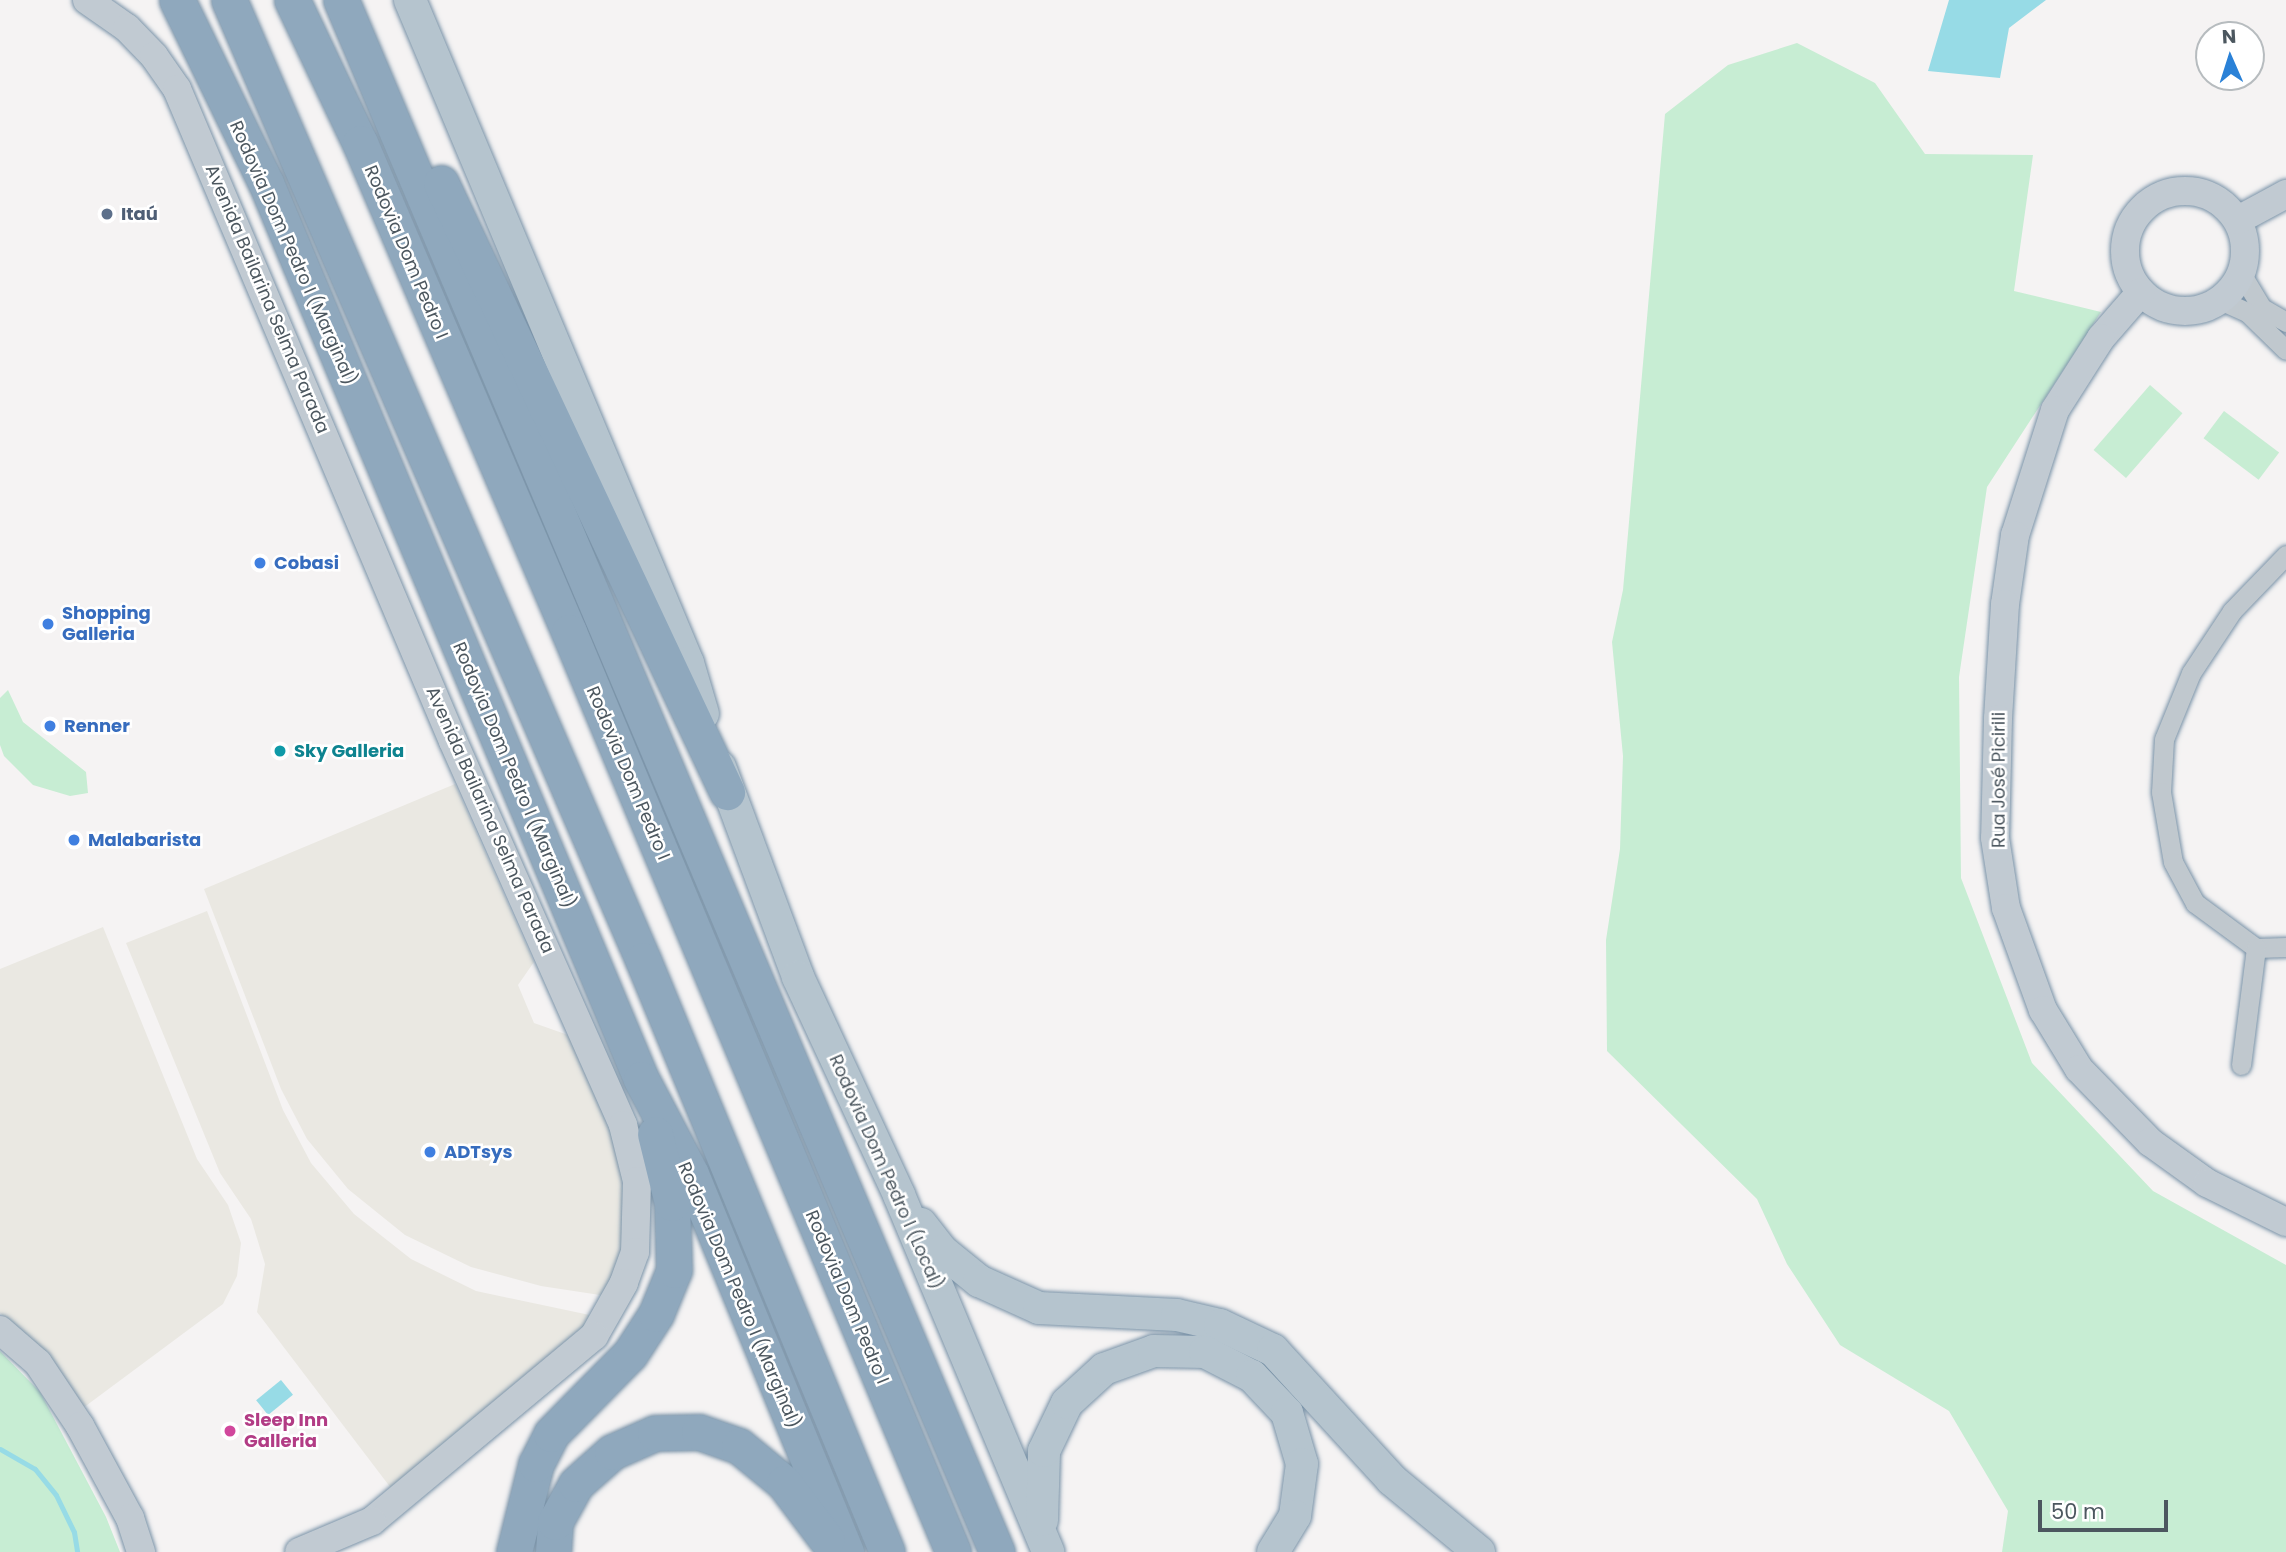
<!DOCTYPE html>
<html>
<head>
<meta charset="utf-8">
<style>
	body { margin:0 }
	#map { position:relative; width:2286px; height:1552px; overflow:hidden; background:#f5f3f3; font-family:Poppins,sans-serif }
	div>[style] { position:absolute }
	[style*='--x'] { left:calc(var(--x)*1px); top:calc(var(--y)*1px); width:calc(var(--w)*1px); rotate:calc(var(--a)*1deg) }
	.commercial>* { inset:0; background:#eae8e2 }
	.green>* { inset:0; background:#c7edd3; transform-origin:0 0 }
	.water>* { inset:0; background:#97dbe6; transform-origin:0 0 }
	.stream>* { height:5px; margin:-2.5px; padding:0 2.5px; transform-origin:2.5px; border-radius:2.5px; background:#97dbe6 }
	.roads { filter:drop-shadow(0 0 2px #7a93a8) drop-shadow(0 0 2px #7a93a8) }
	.street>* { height:19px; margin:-9.5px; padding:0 9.5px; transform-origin:9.5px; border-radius:9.5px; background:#c0c8ce }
	.secondary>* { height:28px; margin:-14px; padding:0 14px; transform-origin:14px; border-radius:14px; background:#c1cad2 }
	.secondary>.ring { margin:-14px; padding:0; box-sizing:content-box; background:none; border:28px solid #c1cad2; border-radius:50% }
	.primary>* { height:32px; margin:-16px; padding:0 16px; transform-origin:16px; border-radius:16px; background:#b5c4ce }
	.highway>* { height:35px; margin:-17.5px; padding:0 17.5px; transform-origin:17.5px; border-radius:17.5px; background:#8fa8bd }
	.dots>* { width:19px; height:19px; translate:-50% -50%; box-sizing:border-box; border:4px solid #fff; border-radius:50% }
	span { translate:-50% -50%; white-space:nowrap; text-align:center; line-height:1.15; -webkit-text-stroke:5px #fff; paint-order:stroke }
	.service-label { font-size:18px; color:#4e5e75; font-weight:700 }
	.left { translate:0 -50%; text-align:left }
	.street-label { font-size:18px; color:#4c575f }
	.shop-label { font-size:18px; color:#366cbe; font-weight:700 }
	.culture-label { font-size:18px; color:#0d838f; font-weight:700 }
	.hotel-label { font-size:18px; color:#b23c85; font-weight:700 }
	.north { position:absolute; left:2195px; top:21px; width:70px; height:70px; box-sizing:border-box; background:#fff; border:2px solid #b7bcbf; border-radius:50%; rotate:357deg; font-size:19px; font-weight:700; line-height:28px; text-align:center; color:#4c575f }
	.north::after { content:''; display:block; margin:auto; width:24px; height:32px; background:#2a81d7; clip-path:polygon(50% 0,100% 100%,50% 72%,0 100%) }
	.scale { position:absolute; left:2038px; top:1500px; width:130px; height:32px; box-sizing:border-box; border:4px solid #4c575f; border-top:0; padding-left:9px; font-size:21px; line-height:24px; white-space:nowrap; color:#4c575f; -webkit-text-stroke:5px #fff; paint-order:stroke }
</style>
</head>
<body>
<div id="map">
	<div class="commercial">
		<div style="clip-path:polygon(455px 784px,534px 962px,518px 985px,534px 1023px,568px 1035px,633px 1182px,613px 1297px,541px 1286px,471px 1267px,405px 1235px,348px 1189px,307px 1139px,281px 1089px,204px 889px)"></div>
		<div style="clip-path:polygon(207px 911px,283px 1110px,311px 1163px,354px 1214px,411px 1259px,476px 1291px,618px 1321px,400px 1500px,257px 1312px,265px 1264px,251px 1219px,220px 1173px,126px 943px)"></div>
		<div style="clip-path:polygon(103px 927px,197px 1159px,228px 1205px,241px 1243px,237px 1276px,223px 1304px,83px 1408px,47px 1357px,0 1313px,0 969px)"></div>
	</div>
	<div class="green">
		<div style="clip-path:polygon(1797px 43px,1875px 83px,1925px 154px,2033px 155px,2014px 291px,2101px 312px,1987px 487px,1959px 677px,1961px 878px,2032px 1063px,2153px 1191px,2286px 1265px,2286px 1552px,2002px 1552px,2008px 1511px,1949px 1411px,1840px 1345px,1787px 1264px,1757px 1199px,1607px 1051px,1606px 940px,1620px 849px,1623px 756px,1612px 642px,1623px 590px,1665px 114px,1728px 65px)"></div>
		<div style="left:2150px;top:385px;width:43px;height:86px;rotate:41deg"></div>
		<div style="left:2224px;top:411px;width:69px;height:34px;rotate:37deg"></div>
		<div style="clip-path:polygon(8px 690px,23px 722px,86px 772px,88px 793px,70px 796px,33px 785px,4px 756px,0 745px,0 698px)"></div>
		<div style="clip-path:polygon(0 1351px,40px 1392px,106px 1517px,120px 1552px,0 1552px)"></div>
	</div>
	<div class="water">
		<div style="clip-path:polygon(1949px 0,2046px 0,2009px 28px,2000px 78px,1928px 71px)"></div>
		<div style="left:281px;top:1380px;width:19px;height:32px;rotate:51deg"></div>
	</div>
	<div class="stream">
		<div style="--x:0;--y:1449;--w:40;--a:29.7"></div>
		<div style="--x:35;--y:1469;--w:33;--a:51"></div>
		<div style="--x:56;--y:1495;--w:41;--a:64.1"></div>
		<div style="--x:74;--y:1532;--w:20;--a:81"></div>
	</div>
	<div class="roads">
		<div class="street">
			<div style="--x:2242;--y:275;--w:39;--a:59"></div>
			<div style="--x:2262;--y:308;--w:28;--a:30"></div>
			<div style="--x:2220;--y:300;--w:30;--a:24"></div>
			<div style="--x:2247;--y:312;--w:54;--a:44.3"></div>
			<div style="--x:2286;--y:555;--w:78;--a:134"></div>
			<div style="--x:2232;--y:611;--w:74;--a:123.5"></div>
			<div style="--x:2191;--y:673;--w:71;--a:112.2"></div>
			<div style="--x:2164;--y:739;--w:53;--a:93.2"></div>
			<div style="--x:2161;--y:792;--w:71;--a:80.3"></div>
			<div style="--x:2173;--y:862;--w:47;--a:61.8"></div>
			<div style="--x:2195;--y:903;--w:76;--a:36.4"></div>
			<div style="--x:2256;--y:948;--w:30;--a:-2"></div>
			<div style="--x:2241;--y:1065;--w:118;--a:-82.7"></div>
		</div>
		<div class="secondary">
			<div style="--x:87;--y:0;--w:49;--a:35"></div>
			<div style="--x:127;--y:28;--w:39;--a:46"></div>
			<div style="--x:154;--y:56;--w:40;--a:55.1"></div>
			<div style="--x:177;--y:89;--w:708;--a:67.06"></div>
			<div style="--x:453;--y:741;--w:420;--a:66.1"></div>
			<div style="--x:623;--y:1125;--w:58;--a:76"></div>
			<div style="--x:637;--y:1181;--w:71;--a:91.6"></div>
			<div style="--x:635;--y:1252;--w:33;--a:110"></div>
			<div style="--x:624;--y:1283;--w:61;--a:119.5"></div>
			<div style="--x:594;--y:1336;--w:289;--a:140.2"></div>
			<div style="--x:372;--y:1521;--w:79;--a:157"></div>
			<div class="ring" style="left:2125px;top:191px;width:92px;height:92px"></div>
			<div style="--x:2238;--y:220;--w:55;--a:-28.4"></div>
			<div style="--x:2141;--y:292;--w:61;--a:131"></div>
			<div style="--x:2101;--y:338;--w:85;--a:122.6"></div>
			<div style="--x:2055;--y:410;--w:131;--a:107.7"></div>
			<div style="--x:2015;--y:535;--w:70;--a:98.2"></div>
			<div style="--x:2005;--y:604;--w:115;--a:93.5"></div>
			<div style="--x:1998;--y:719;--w:119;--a:91.4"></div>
			<div style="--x:1995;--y:838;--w:71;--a:81.1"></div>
			<div style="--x:2006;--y:908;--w:109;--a:70.1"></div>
			<div style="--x:2043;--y:1010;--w:69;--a:58.6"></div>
			<div style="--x:2079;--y:1069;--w:102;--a:45.8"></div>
			<div style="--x:2150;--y:1142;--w:70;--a:35.7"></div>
			<div style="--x:2207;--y:1183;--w:88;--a:26.3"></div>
			<div style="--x:0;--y:1330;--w:50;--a:41"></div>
			<div style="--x:38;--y:1363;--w:76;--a:56.3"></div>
			<div style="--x:80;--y:1426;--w:105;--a:61.5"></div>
			<div style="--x:130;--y:1518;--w:36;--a:72"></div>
		</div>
		<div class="primary">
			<div style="--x:410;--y:0;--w:719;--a:67.25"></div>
			<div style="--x:688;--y:663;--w:53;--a:73.6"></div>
			<div style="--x:720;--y:767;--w:224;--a:69.6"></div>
			<div style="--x:798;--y:977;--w:240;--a:65.1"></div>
			<div style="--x:899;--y:1195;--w:387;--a:67.3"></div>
			<div style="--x:921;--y:1224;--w:34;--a:52"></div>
			<div style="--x:942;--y:1251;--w:48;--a:39"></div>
			<div style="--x:979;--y:1281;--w:66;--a:24.2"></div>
			<div style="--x:1039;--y:1308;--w:138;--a:2.9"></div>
			<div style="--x:1177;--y:1315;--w:44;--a:13.1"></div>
			<div style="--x:1220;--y:1325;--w:59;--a:25.3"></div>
			<div style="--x:1273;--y:1350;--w:176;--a:47.5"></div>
			<div style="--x:1392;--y:1480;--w:113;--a:39.6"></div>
			<div style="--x:1042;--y:1520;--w:69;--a:-88.3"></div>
			<div style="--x:1044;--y:1451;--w:53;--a:-64.4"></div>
			<div style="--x:1067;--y:1403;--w:50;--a:-42.6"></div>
			<div style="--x:1104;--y:1369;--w:53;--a:-19.8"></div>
			<div style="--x:1154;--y:1351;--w:51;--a:1.1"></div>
			<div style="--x:1205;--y:1352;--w:53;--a:27.1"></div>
			<div style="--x:1252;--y:1376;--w:51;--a:46.6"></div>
			<div style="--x:1287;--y:1413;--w:53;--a:73.6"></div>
			<div style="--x:1302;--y:1464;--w:52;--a:97.7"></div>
			<div style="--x:1295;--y:1516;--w:42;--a:121.4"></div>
		</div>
		<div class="highway">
			<div style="--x:177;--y:0;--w:203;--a:64.1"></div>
			<div style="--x:266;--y:183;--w:971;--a:67.29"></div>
			<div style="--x:641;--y:1079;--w:107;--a:62.2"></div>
			<div style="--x:691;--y:1174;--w:409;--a:67.7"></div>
			<div style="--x:229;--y:0;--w:1045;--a:66.67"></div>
			<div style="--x:643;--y:960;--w:640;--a:67.6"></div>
			<div style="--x:292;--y:0;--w:158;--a:64.6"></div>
			<div style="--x:360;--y:143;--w:532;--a:66.86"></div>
			<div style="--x:569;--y:632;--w:997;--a:67.34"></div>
			<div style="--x:341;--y:0;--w:1685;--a:67.09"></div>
			<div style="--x:441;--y:183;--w:673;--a:64.84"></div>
			<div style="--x:514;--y:1552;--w:91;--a:-76"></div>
			<div style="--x:536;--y:1464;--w:34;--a:-63"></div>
			<div style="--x:551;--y:1434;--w:112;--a:-45.4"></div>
			<div style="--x:630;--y:1354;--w:48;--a:-57"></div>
			<div style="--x:656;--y:1314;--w:48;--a:-67.8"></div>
			<div style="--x:674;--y:1270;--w:67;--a:-91.7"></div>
			<div style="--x:672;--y:1203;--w:71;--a:-103.8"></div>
			<div style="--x:553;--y:1552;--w:30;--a:-86"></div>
			<div style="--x:555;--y:1522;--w:43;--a:-61.1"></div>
			<div style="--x:576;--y:1484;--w:48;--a:-41.6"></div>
			<div style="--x:612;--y:1452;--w:47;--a:-23.8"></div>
			<div style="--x:655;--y:1433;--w:44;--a:-1.3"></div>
			<div style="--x:699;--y:1432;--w:42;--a:19.3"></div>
			<div style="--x:739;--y:1446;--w:58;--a:39.4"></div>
			<div style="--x:784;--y:1483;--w:71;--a:53"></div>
		</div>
	</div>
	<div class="dots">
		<div style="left:107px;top:214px;background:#5c6f8a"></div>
		<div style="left:260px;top:563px;background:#3f7fe0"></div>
		<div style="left:48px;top:624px;background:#3f7fe0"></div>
		<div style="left:50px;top:726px;background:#3f7fe0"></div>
		<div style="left:280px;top:751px;background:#0f9aa8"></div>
		<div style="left:74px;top:840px;background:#3f7fe0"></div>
		<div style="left:430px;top:1152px;background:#3f7fe0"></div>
		<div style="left:230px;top:1431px;background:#d1479c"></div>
	</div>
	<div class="service-label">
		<span class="left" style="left:121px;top:214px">Itaú</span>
	</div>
	<div class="street-label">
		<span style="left:406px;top:252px;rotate:67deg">Rodovia Dom Pedro I</span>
		<span style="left:293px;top:253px;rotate:66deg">Rodovia Dom Pedro I (Marginal)</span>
		<span style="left:267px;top:299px;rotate:67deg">Avenida Bailarina Selma Parada</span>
		<span style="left:628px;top:773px;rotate:67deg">Rodovia Dom Pedro I</span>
		<span style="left:514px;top:775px;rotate:67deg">Rodovia Dom Pedro I (Marginal)</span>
		<span style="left:1999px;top:780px;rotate:-90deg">Rua José Picirili</span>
		<span style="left:490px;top:820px;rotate:66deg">Avenida Bailarina Selma Parada</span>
		<span style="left:886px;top:1172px;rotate:66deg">Rodovia Dom Pedro I (Local)</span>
		<span style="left:739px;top:1295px;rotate:67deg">Rodovia Dom Pedro I (Marginal)</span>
		<span style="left:847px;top:1297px;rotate:67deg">Rodovia Dom Pedro I</span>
	</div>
	<div class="shop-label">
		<span class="left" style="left:274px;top:563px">Cobasi</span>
		<span class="left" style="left:62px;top:624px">Shopping<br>Galleria</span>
		<span class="left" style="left:64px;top:726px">Renner</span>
		<span class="left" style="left:88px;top:840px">Malabarista</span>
		<span class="left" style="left:444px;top:1152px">ADTsys</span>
	</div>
	<div class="culture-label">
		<span class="left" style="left:294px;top:751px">Sky Galleria</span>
	</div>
	<div class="hotel-label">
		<span class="left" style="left:244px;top:1431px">Sleep Inn<br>Galleria</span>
	</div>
	<div class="north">N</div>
	<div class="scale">50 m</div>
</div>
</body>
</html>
